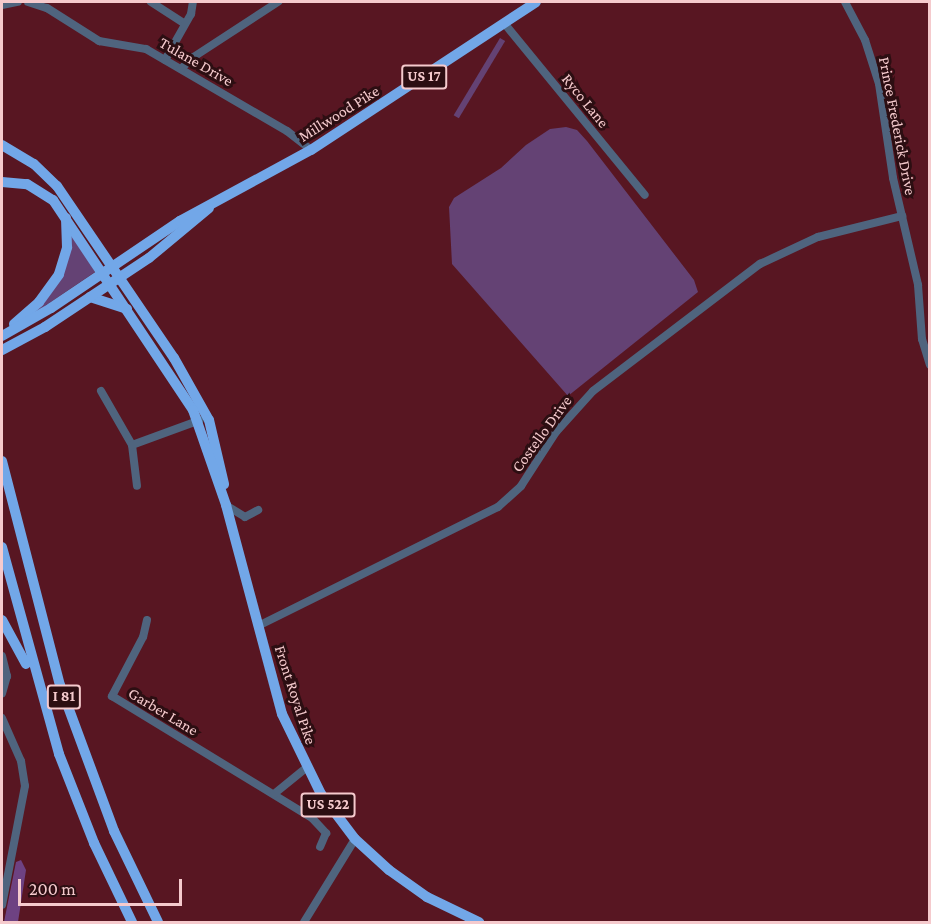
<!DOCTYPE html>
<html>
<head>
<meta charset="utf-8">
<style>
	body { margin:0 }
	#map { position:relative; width:931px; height:924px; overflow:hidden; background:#581622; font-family:"Crimson Pro",serif }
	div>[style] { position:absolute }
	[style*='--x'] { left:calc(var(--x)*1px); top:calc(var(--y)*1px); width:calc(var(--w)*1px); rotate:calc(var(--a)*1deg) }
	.green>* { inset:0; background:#644274; transform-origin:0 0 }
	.forest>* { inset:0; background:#6e4282 }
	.minor>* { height:8px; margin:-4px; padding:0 4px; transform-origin:4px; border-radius:4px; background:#4f647e }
	.highway>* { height:10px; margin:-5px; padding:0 5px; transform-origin:5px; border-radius:5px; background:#72a7e8 }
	span { translate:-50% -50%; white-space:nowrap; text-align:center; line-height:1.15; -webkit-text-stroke:6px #2c0e12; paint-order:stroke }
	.shield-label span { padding:2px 4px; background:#2c0e12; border:2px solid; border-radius:4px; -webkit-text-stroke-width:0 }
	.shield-label { font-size:15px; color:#f5cacd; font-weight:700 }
	.street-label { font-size:16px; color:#f5cacd }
	.frame { position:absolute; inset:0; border:3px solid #f5cacd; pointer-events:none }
	.scale { position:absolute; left:18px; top:879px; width:164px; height:27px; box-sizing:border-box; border:3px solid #f5cacd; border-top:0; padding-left:8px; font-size:18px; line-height:21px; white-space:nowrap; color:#f5cacd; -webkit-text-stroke:4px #2c0e12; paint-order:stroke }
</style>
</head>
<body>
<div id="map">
	<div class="green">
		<div style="left:500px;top:38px;width:6px;height:90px;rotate:31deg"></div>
		<div style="clip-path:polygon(566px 127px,577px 130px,587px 141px,694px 280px,698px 292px,568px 396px,452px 264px,449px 207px,454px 198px,501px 168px,526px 145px,550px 129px)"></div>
		<div style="clip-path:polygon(71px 231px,95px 272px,30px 316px,44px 303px)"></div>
	</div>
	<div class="forest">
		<div style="clip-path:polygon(21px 860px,26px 870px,18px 922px,4px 922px,16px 862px)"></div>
	</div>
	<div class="minor">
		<div style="--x:28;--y:2;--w:20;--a:18"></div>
		<div style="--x:47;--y:8;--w:62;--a:32.4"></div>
		<div style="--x:99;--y:41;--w:48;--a:9.7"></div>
		<div style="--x:146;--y:49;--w:163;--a:30.2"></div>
		<div style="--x:287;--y:131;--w:31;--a:38"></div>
		<div style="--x:151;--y:2;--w:40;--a:32.9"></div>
		<div style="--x:845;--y:2;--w:43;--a:62.2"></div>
		<div style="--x:865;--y:40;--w:46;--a:72.3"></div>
		<div style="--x:879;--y:84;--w:95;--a:81.5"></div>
		<div style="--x:893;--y:178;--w:110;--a:76.8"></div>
		<div style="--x:918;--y:285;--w:54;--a:85.8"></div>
		<div style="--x:922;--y:339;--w:27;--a:73"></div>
		<div style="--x:2;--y:5;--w:16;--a:-11"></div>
		<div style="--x:504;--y:23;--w:222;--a:50.7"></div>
		<div style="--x:165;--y:60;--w:53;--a:-60.5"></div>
		<div style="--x:191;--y:14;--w:12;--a:-81"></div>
		<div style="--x:181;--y:69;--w:16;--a:-45"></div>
		<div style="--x:192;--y:58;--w:103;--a:-33.1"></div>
		<div style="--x:101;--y:391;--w:62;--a:60.1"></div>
		<div style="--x:132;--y:445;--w:41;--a:83"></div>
		<div style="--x:132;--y:445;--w:72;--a:-20.2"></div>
		<div style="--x:227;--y:506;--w:21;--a:31"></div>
		<div style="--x:245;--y:517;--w:15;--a:-28"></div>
		<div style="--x:147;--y:620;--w:17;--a:103"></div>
		<div style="--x:143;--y:637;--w:67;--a:117.7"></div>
		<div style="--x:112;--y:696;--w:234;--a:31.4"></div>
		<div style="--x:312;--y:818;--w:21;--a:47"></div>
		<div style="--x:326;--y:833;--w:15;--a:113"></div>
		<div style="--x:258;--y:626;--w:268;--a:-26.4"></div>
		<div style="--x:498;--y:507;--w:31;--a:-42"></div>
		<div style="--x:521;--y:486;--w:64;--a:-57.1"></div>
		<div style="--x:556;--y:432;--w:55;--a:-47.9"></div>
		<div style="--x:593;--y:391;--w:210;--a:-37.3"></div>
		<div style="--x:760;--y:264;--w:64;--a:-25"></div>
		<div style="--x:818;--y:237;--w:87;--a:-14"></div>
		<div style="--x:2;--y:656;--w:21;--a:76"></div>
		<div style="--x:7;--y:676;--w:18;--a:106"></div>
		<div style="--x:2;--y:718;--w:47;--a:66.2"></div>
		<div style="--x:21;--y:761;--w:25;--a:81"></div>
		<div style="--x:25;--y:786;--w:121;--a:100.9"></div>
		<div style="--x:274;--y:794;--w:41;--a:-39.1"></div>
		<div style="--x:304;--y:922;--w:97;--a:-58.4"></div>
	</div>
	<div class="highway">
		<div style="--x:2;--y:145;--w:37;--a:31"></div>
		<div style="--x:34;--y:164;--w:32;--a:44"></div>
		<div style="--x:57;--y:186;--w:208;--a:55.8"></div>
		<div style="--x:174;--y:358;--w:71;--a:60.6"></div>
		<div style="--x:209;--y:420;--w:66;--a:76.8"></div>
		<div style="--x:2;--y:182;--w:25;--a:5"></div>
		<div style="--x:27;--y:184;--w:31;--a:32"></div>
		<div style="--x:53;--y:200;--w:252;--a:56.3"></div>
		<div style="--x:193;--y:410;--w:101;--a:70.8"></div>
		<div style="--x:226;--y:505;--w:216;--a:75"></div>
		<div style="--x:282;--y:714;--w:89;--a:64"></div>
		<div style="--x:321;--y:794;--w:56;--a:52.9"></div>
		<div style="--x:355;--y:839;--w:46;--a:42.4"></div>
		<div style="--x:389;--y:870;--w:47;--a:35.4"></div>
		<div style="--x:427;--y:897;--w:58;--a:25.7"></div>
		<div style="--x:90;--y:297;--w:39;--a:18"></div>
		<div style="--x:14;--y:324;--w:33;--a:-41"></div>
		<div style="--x:39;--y:302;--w:34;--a:-54"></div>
		<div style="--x:59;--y:274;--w:28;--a:-73"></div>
		<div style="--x:67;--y:247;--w:29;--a:-92"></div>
		<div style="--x:2;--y:336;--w:56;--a:-29.7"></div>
		<div style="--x:51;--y:308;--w:156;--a:-34"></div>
		<div style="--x:180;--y:221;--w:149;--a:-28.5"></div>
		<div style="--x:311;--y:150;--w:269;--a:-33.3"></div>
		<div style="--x:2;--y:350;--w:49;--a:-28.1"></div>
		<div style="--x:45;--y:327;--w:125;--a:-33.6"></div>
		<div style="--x:149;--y:258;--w:78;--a:-39.8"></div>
		<div style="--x:2;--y:461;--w:231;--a:75.5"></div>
		<div style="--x:60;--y:685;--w:156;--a:69.7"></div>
		<div style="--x:114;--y:831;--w:101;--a:64.2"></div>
		<div style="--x:2;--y:547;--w:215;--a:74.6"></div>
		<div style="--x:59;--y:754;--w:96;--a:68.5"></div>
		<div style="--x:94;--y:843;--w:88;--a:64.3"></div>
		<div style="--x:2;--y:620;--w:50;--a:61.4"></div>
	</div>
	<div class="shield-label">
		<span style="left:424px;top:77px">US 17</span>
		<span style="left:64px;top:697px">I 81</span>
		<span style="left:328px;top:805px">US 522</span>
	</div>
	<div class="street-label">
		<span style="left:196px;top:62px;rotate:30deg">Tulane Drive</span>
		<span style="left:585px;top:101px;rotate:51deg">Ryco Lane</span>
		<span style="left:339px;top:114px;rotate:-32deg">Millwood Pike</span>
		<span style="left:897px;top:126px;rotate:79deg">Prince Frederick Drive</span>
		<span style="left:542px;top:434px;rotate:-54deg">Costello Drive</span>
		<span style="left:295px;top:695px;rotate:72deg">Front Royal Pike</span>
		<span style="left:163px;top:712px;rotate:31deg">Garber Lane</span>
	</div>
	<div class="frame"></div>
	<div class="scale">200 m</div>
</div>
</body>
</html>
